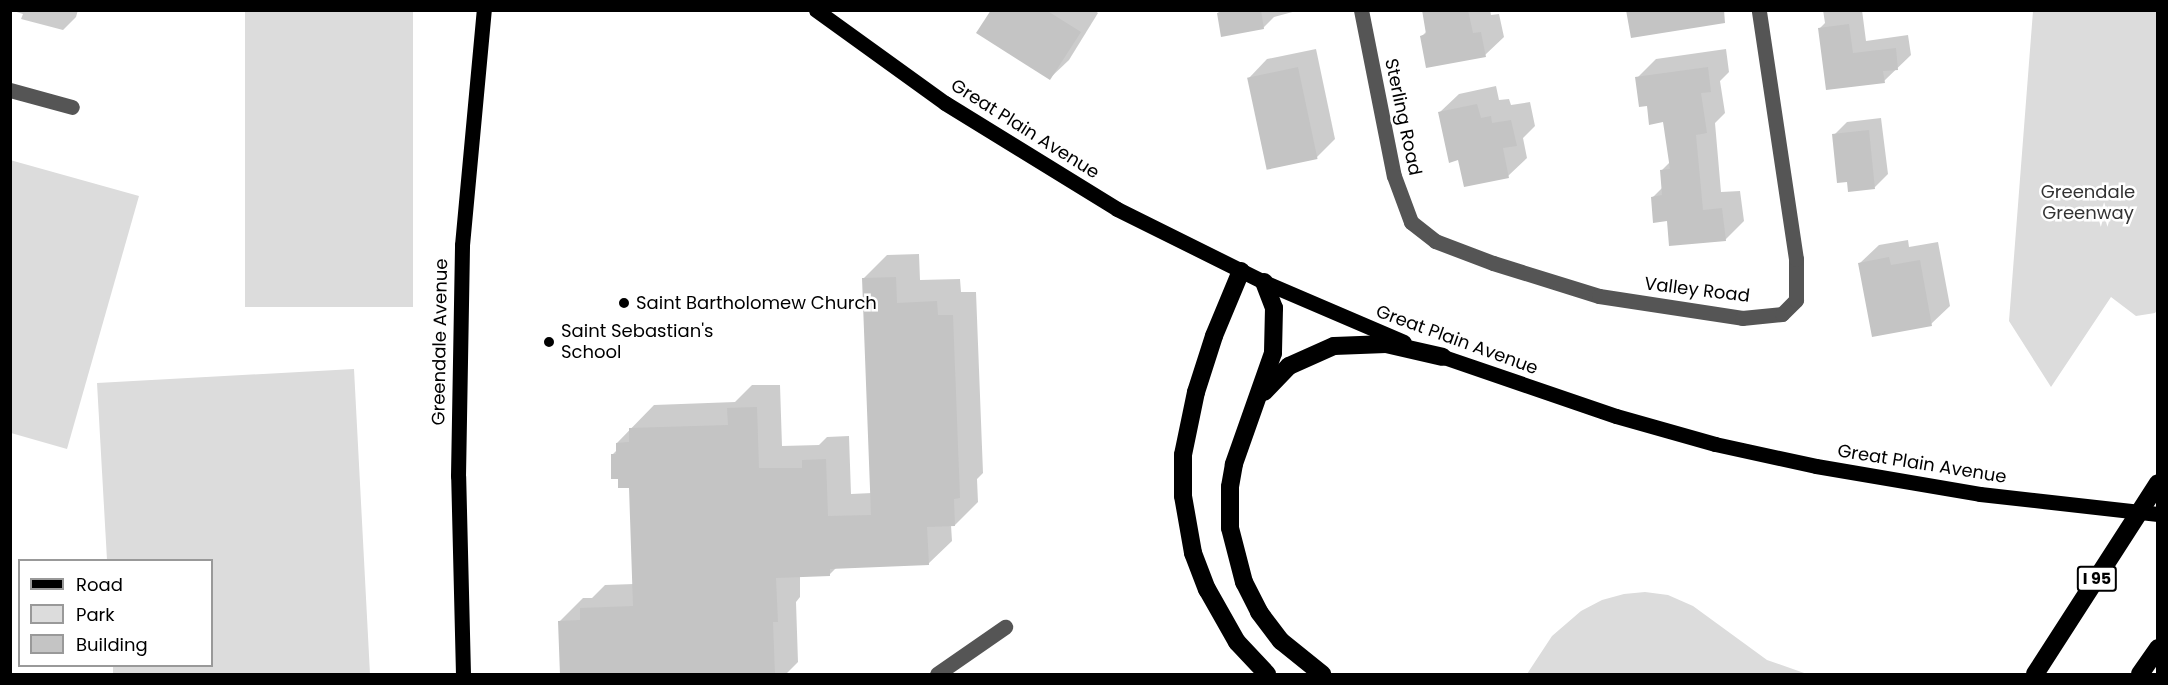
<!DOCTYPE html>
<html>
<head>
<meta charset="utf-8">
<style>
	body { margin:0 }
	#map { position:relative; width:2168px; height:685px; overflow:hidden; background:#fff; font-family:Poppins,sans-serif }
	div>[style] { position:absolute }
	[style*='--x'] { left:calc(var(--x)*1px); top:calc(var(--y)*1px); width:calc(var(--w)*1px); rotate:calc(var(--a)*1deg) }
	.green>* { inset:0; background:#dcdcdc; transform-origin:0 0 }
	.shadow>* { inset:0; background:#0003 }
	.building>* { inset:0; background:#c4c4c4; transform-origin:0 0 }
	.minor>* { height:15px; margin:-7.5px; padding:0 7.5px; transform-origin:7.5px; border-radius:7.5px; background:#555 }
	.major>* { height:15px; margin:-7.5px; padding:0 7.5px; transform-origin:7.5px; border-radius:7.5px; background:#000 }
	.highway>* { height:18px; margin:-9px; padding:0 9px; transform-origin:9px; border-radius:9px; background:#000 }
	.dots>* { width:16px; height:16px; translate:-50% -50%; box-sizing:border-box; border:3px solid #fff; border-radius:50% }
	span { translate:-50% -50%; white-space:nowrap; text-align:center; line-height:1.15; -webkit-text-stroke:5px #fff; paint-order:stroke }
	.shield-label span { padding:2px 4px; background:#fff; border:2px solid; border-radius:4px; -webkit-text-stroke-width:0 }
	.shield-label { font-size:16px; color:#000; font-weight:700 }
	.street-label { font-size:18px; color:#000 }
	.park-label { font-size:18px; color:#333 }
	.poi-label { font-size:18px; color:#000 }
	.left { translate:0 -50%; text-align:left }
	.frame { position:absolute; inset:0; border:12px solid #000; pointer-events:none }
	.legend { position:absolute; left:18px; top:559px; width:195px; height:108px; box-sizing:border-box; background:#fff; border:2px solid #999; margin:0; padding:8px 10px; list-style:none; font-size:18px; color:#000 }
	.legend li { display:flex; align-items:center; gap:12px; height:30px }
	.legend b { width:30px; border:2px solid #999 }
</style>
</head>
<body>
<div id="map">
	<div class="green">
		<div style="left:245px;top:11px;width:168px;height:296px"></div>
		<div style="clip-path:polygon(2033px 11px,2158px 11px,2157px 310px,2155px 313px,2136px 316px,2111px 297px,2051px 387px,2009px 321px)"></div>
		<div style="clip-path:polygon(10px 160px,139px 196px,67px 449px,11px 433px)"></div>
		<div style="clip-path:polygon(354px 369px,370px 674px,113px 674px,113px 666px,212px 666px,212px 560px,107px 560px,97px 383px)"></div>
		<div style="clip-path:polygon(1645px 592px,1668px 595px,1693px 606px,1767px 660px,1807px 674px,1527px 674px,1552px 636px,1581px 611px,1602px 600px,1624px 594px)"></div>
	</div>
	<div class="shadow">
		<div style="clip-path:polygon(10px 10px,78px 10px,76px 17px,63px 30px,21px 19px,23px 14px)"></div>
		<div style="clip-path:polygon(993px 10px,1094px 10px,1098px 13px,1069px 60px,1050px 78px)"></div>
		<div style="clip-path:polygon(1221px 10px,1300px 10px,1274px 17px,1263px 28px,1218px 13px)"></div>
		<div style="clip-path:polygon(1423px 10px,1490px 10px,1491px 15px,1499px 14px,1504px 37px,1485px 55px,1422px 36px,1427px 31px)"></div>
		<div style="clip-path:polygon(1823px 10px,1862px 10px,1866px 41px,1908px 35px,1911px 55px,1884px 81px,1820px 28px,1825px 23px)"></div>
		<div style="clip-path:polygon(1316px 49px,1335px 139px,1316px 158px,1249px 78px,1267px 59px)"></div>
		<div style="clip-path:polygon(1726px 49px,1729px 72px,1720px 81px,1725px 113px,1715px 123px,1721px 192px,1740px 191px,1744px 221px,1725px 240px,1668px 220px,1653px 197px,1663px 187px,1661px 171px,1670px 162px,1665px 121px,1648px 104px,1637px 78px,1656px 59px)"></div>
		<div style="clip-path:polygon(1496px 86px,1499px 100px,1509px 99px,1511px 105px,1530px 102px,1535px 126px,1523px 138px,1527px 158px,1508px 176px,1460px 159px,1440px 112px,1459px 94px)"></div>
		<div style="clip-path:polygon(1881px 118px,1888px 174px,1875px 187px,1848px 181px,1834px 135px,1847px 122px)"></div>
		<div style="clip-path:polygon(1908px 240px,1909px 247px,1938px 242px,1950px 306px,1931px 324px,1860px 263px,1879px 245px)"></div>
		<div style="clip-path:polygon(919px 254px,920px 280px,960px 279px,961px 292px,976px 292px,983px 473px,977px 479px,978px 502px,955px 525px,951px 525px,952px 541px,928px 564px,837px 567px,830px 574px,800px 576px,800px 597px,796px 602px,798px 662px,786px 674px,561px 674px,559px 622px,583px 598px,592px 598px,605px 585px,634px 584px,631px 486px,619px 477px,612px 455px,617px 450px,617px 443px,654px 405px,735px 402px,752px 385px,780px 385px,782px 446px,819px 445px,827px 437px,849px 436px,851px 494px,872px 493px,863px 279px,887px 255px)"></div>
	</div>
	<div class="building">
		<div style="clip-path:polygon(991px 10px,1046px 10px,1081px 32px,1050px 80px,976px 33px)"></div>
		<div style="clip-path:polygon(1229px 10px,1261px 10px,1264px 29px,1221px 37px,1217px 13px)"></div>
		<div style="clip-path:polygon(1422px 10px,1468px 10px,1473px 33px,1481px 32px,1486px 57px,1426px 68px,1420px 36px,1426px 34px)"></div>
		<div style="clip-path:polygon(1626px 10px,1724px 10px,1725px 23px,1631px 38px)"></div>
		<div style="clip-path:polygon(1849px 24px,1853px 53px,1896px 48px,1898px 70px,1883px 71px,1885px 83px,1826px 90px,1818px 28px)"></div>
		<div style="left:1298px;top:67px;width:94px;height:52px;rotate:78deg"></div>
		<div style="clip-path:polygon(1708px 67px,1711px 92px,1701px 93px,1707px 133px,1696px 135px,1703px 210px,1722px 208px,1726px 241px,1669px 246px,1667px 221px,1653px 223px,1651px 197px,1662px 195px,1660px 170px,1670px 169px,1663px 122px,1649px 125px,1647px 106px,1639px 107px,1635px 77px)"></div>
		<div style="clip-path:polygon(1477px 104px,1481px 118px,1491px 116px,1492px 123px,1511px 120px,1517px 146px,1503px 148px,1509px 178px,1464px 187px,1458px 160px,1449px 163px,1438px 112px)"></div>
		<div style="clip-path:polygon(1869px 130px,1875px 189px,1848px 192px,1847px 182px,1837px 183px,1832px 134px)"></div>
		<div style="clip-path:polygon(1889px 257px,1891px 265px,1920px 260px,1932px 326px,1872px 337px,1858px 263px)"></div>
		<div style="clip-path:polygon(896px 277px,897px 303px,937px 301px,938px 315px,953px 315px,960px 498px,954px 499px,955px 526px,927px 527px,929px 565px,830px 569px,830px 576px,776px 578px,778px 622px,773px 622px,775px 675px,560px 675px,558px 621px,580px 620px,580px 608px,633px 606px,629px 488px,618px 488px,618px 479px,611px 479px,611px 454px,616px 454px,616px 443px,629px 442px,629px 428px,728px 425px,727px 408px,757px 407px,759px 468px,802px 468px,802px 460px,826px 459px,828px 516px,871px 515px,862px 278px)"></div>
	</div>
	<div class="minor">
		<div style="--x:1361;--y:10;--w:169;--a:78.8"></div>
		<div style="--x:1394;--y:176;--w:49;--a:69.7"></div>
		<div style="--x:1411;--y:222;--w:31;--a:38"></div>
		<div style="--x:1435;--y:241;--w:62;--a:20.8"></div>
		<div style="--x:1493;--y:263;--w:111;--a:17.3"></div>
		<div style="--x:1599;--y:296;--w:145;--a:8.7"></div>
		<div style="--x:1742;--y:318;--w:40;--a:-5.7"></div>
		<div style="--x:1782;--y:314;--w:20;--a:-45"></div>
		<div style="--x:1796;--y:300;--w:41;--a:-90"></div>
		<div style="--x:1796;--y:259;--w:252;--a:-98.5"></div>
		<div style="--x:10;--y:90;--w:64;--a:15.3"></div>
		<div style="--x:937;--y:674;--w:83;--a:-34.7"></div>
	</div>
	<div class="major">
		<div style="--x:816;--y:10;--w:159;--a:35.8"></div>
		<div style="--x:945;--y:103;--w:202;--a:31.6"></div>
		<div style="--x:1117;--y:209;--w:164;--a:26.4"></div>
		<div style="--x:1264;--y:282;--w:152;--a:23.2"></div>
		<div style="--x:1432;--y:353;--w:194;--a:18.9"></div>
		<div style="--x:1616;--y:416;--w:103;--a:15.8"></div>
		<div style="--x:1715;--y:444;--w:103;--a:12.3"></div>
		<div style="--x:1816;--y:466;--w:166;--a:9.7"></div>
		<div style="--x:1980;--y:494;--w:179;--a:6.4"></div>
		<div style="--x:463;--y:674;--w:198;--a:-91.4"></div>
		<div style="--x:458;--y:476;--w:231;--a:-89"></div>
		<div style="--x:462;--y:245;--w:236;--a:-84.7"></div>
	</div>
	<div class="highway">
		<div style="--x:1241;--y:271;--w:70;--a:112.6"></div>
		<div style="--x:1214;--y:336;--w:59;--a:107.8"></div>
		<div style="--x:1196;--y:392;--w:64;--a:101.7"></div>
		<div style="--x:1183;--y:455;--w:41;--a:90"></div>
		<div style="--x:1183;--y:496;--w:58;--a:80"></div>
		<div style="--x:1193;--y:553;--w:39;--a:69"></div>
		<div style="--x:1207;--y:589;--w:61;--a:60.5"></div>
		<div style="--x:1237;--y:642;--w:44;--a:46.8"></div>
		<div style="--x:1264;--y:282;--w:28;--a:69"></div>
		<div style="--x:1274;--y:308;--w:45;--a:91.3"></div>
		<div style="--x:1273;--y:353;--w:118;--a:109.4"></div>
		<div style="--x:1234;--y:464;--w:23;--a:100"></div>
		<div style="--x:1230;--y:487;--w:41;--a:90"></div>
		<div style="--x:1230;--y:528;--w:56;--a:75.5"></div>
		<div style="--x:1244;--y:582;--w:34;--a:63"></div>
		<div style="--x:1259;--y:612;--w:36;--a:53"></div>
		<div style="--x:1281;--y:641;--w:53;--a:38.8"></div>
		<div style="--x:1264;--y:392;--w:36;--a:-46"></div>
		<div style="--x:1289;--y:366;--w:49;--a:-24"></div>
		<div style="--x:1334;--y:346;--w:52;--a:-2.2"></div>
		<div style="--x:1386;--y:344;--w:58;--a:12.8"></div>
		<div style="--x:2035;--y:674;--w:227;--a:-57.2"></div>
		<div style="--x:2140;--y:674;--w:32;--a:-55"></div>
	</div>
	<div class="dots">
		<div style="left:624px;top:303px;background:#000"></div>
		<div style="left:549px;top:342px;background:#000"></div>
	</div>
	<div class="shield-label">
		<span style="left:2097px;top:579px">I 95</span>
	</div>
	<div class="street-label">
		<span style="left:1403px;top:117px;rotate:78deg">Sterling Road</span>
		<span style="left:1025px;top:129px;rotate:32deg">Great Plain Avenue</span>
		<span style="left:1697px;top:290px;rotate:7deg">Valley Road</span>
		<span style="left:1457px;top:340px;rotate:20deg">Great Plain Avenue</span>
		<span style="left:440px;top:342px;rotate:-89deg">Greendale Avenue</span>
		<span style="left:1922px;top:464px;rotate:9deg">Great Plain Avenue</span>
	</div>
	<div class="park-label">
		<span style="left:2088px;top:203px">Greendale<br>Greenway</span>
	</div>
	<div class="poi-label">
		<span class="left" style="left:636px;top:303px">Saint Bartholomew Church</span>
		<span class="left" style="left:561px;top:342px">Saint Sebastian's<br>School</span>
	</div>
	<div class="frame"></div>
	<ul class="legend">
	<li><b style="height:8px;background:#000"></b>Road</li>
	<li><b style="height:16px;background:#dcdcdc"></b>Park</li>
	<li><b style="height:16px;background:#c4c4c4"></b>Building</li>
	</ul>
</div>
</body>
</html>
